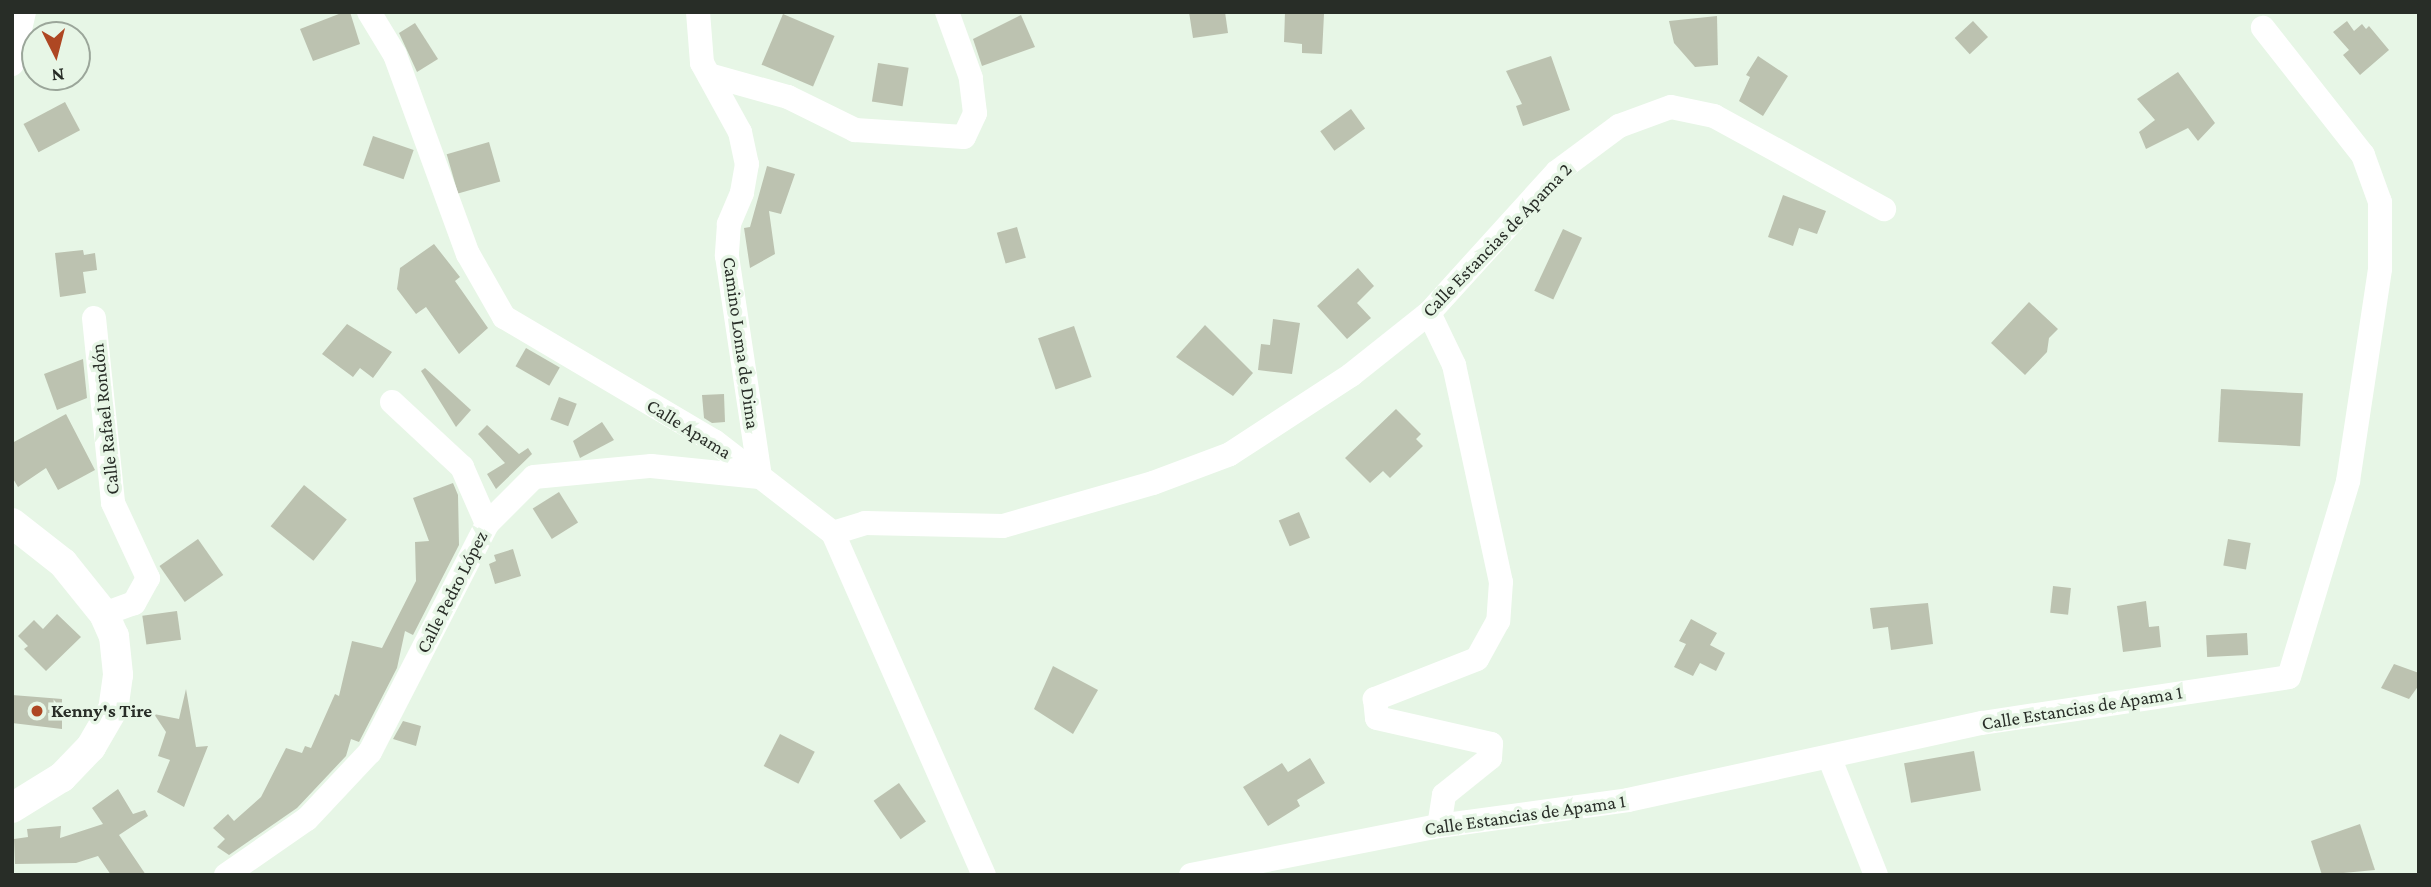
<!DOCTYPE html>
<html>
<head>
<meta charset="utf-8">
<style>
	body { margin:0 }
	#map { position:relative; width:2431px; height:887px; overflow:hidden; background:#e7f6e6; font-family:"Crimson Pro",serif }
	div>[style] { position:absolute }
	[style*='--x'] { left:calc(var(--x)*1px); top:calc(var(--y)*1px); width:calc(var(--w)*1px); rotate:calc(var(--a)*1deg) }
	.building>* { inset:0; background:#bcc2b0; transform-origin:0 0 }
	.minor>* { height:24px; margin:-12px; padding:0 12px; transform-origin:12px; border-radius:12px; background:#fff }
	.tertiary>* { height:30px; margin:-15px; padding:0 15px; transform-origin:15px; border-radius:15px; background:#fff }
	.dots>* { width:19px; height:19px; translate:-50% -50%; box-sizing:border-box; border:4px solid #e7f6e6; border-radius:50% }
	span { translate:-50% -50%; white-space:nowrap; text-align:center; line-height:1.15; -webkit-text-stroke:7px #e7f6e6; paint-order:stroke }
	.street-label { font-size:19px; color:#282d27 }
	.poi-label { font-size:19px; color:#282d27; font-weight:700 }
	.left { translate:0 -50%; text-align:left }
	.frame { position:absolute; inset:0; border:14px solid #282d27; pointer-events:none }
	.north { position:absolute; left:21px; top:21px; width:70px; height:70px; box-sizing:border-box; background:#e7f6e6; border:2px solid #9ba69a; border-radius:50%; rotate:174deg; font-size:19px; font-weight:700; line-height:28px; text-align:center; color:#282d27 }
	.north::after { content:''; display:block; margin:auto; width:24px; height:32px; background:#ae4723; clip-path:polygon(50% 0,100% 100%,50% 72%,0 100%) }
</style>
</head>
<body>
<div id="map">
	<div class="building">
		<div style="clip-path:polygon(344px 12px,350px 12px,360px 44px,313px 61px,300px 29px)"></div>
		<div style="clip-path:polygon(1189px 12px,1225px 12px,1228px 33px,1193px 38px)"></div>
		<div style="clip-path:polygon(1285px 12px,1324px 14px,1322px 54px,1302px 53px,1302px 44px,1284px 42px)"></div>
		<div style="left:783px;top:14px;width:56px;height:55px;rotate:23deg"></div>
		<div style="clip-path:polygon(1021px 15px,1035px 47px,982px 66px,973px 39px)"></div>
		<div style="clip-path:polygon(1717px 16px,1718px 65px,1695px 67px,1674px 43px,1669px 21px)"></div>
		<div style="left:1973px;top:21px;width:22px;height:25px;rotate:47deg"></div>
		<div style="clip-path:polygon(2347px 21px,2354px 31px,2362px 24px,2366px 29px,2369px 26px,2389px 50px,2360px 75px,2343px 55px,2349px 50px,2333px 32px)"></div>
		<div style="clip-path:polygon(415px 23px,438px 59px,417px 72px,399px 33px)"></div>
		<div style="clip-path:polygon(1551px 56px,1570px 110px,1523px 126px,1516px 106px,1522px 104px,1506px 71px)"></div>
		<div style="clip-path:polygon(1758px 56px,1788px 76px,1763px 116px,1739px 101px,1750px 77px,1746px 75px)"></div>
		<div style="left:878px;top:63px;width:31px;height:39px;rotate:9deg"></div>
		<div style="clip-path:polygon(2178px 72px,2215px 123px,2198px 141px,2188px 128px,2146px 149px,2139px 132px,2155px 120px,2137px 99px)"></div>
		<div style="left:65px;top:102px;width:32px;height:47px;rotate:62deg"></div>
		<div style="left:1351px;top:109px;width:24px;height:38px;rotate:54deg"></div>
		<div style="left:373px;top:136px;width:43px;height:31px;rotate:19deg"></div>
		<div style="left:489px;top:142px;width:41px;height:44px;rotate:74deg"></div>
		<div style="clip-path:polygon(767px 166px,795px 174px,781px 214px,769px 211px,775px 254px,750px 268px,744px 228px,750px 227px)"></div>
		<div style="clip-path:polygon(1783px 195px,1826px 211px,1817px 234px,1799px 228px,1793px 246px,1768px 237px)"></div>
		<div style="left:1017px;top:227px;width:32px;height:21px;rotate:74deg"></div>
		<div style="left:1563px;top:229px;width:21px;height:68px;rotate:25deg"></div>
		<div style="clip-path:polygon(434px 244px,460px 277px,455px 281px,488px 328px,459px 354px,426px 307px,416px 314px,397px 289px,400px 268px)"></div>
		<div style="clip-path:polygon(83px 250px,84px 255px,95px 253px,97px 270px,83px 272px,86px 293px,60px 297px,55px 253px)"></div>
		<div style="clip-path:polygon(1358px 268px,1374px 286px,1357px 303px,1371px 318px,1347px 339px,1317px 306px)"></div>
		<div style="clip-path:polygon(2029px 302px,2058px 329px,2049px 338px,2047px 352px,2025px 375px,1991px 343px)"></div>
		<div style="clip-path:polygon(1273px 319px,1300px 323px,1292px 374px,1258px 370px,1261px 344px,1270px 345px)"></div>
		<div style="clip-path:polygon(347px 324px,392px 352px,373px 378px,360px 368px,353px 377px,322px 354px)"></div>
		<div style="clip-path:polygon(1205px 325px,1253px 373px,1233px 396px,1176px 357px)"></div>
		<div style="left:1074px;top:326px;width:54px;height:38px;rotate:71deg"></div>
		<div style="left:526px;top:348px;width:39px;height:21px;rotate:30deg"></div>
		<div style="clip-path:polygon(83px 359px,87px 398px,57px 410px,44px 374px)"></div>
		<div style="clip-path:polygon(425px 368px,471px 410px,456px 427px,421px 371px)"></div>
		<div style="left:2221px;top:389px;width:82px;height:53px;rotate:3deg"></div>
		<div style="clip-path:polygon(724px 394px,725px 422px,712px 423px,704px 418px,702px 395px)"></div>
		<div style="left:559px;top:397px;width:19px;height:24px;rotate:21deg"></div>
		<div style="clip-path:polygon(1396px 409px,1421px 434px,1416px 439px,1423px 446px,1390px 478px,1383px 471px,1370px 483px,1345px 458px)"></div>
		<div style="clip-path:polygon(66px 414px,95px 470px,58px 490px,46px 468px,18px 487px,12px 477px,12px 443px)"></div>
		<div style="clip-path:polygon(602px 422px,614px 440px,580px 458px,573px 441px)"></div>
		<div style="clip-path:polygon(487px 425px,519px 454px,528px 448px,532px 454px,496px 489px,487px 474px,505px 463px,478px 434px)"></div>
		<div style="clip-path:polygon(453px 483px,458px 495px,459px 545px,413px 635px,405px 631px,397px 668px,359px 742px,351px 739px,346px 756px,297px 808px,229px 855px,217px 847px,225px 839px,213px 828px,228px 814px,234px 821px,261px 797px,286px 748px,302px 753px,305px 746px,311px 748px,335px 694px,339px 696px,352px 641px,382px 648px,416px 581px,415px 542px,429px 541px,413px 498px)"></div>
		<div style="left:304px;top:485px;width:55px;height:53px;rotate:39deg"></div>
		<div style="left:559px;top:492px;width:36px;height:31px;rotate:58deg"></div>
		<div style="left:1299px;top:512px;width:28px;height:22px;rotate:67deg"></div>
		<div style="left:198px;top:539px;width:44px;height:47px;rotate:55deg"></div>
		<div style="left:2228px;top:539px;width:23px;height:27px;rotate:10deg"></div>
		<div style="clip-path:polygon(513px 549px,521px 576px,495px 584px,489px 564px,496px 561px,494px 555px)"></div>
		<div style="left:2053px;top:586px;width:18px;height:27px;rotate:6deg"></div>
		<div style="clip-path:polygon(2146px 601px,2149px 627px,2159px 626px,2161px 647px,2123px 652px,2117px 606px)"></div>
		<div style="clip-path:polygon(1928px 603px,1933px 644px,1891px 650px,1888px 627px,1873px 629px,1870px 608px)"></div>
		<div style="left:177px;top:611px;width:29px;height:35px;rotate:82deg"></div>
		<div style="clip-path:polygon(57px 614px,81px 637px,46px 671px,24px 649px,28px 646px,18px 636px,34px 620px,43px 629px)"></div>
		<div style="clip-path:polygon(1691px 619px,1717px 633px,1710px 645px,1725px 653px,1716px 671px,1700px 663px,1693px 676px,1674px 667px,1686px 644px,1679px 641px)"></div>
		<div style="left:2247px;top:633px;width:22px;height:41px;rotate:87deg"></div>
		<div style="clip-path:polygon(2394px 664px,2419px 673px,2419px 685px,2409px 699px,2381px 688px)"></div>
		<div style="clip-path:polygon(1053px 666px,1098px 690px,1073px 734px,1034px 709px)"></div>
		<div style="clip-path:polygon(186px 689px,196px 747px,208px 746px,184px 807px,157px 792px,170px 760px,158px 756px,166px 732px,154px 714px,179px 719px)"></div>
		<div style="clip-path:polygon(12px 695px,62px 699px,62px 729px,12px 723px)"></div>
		<div style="clip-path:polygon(403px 721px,421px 726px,416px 746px,393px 739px)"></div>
		<div style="left:780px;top:734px;width:39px;height:36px;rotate:27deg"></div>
		<div style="left:1974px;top:751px;width:40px;height:71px;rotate:80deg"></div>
		<div style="clip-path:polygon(1310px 758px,1325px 783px,1297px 800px,1300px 806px,1268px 826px,1243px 787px,1282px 763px,1288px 772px)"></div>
		<div style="left:899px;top:783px;width:47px;height:31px;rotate:55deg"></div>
		<div style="clip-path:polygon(118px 789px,133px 814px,145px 810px,148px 816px,119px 835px,146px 875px,111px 875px,98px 856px,76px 863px,15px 864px,14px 839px,28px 837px,27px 829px,61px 826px,60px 838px,103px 824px,92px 808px)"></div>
		<div style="clip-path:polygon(2360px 824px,2375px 870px,2322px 875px,2311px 841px)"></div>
	</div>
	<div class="minor">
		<div style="--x:369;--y:12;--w:50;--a:58.8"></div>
		<div style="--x:395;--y:55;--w:212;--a:69.9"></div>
		<div style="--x:468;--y:254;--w:73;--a:60.3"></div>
		<div style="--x:504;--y:317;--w:244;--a:30.6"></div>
		<div style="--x:714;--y:441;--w:150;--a:37.7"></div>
		<div style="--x:833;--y:533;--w:374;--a:66.2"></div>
		<div style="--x:698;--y:12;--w:51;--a:85.5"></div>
		<div style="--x:702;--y:63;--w:79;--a:61.2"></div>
		<div style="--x:740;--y:132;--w:33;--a:78"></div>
		<div style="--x:747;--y:164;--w:29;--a:100"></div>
		<div style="--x:742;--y:193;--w:34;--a:113"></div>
		<div style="--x:729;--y:224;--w:32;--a:94"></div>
		<div style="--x:727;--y:256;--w:223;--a:81.5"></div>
		<div style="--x:12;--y:64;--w:53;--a:-77"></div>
		<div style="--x:709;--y:75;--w:82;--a:15.6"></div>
		<div style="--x:788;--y:97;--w:75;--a:26.2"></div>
		<div style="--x:855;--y:130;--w:109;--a:3.7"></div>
		<div style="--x:964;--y:137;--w:26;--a:-65"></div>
		<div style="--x:975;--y:113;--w:35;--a:-97"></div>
		<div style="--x:971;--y:78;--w:70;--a:-110"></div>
		<div style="--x:1429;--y:313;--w:58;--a:64.3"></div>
		<div style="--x:1454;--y:365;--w:222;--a:77.8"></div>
		<div style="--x:1501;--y:582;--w:39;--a:94"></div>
		<div style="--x:1498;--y:621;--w:43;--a:118.9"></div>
		<div style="--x:1477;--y:659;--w:110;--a:158.6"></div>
		<div style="--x:1375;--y:699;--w:19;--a:84"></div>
		<div style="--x:1377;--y:718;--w:117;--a:12.8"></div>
		<div style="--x:1491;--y:744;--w:14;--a:94"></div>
		<div style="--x:1490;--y:758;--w:59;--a:141.2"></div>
		<div style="--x:1444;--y:795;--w:31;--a:99"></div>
		<div style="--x:94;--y:318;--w:186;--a:84.1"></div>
		<div style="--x:113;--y:503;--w:83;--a:65"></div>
		<div style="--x:148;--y:578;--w:29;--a:119"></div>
		<div style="--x:134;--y:603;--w:32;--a:160"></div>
		<div style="--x:392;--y:402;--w:96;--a:42.9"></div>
		<div style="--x:462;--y:467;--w:62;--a:66.3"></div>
		<div style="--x:833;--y:533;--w:34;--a:-17"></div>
		<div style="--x:865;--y:523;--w:138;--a:1.2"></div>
		<div style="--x:1003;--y:526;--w:156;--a:-16"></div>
		<div style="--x:1153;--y:483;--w:82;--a:-20.6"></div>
		<div style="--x:1230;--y:454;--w:145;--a:-33.1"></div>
		<div style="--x:1351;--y:375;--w:100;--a:-38.5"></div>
		<div style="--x:1429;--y:313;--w:190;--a:-47.8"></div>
		<div style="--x:1557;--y:172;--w:77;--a:-36.6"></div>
		<div style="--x:1619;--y:126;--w:55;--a:-20.1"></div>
		<div style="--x:1671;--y:107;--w:44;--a:11.8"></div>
		<div style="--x:1714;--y:116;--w:194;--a:28.7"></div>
		<div style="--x:1830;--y:759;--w:125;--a:68.4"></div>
		<div style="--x:226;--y:875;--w:98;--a:-34.7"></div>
		<div style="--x:307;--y:819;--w:92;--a:-46.8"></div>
		<div style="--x:370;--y:752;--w:256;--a:-62.8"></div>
		<div style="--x:487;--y:524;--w:66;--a:-45"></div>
		<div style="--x:534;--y:477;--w:118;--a:-5.4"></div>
		<div style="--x:651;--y:466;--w:109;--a:5.8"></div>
		<div style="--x:1191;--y:875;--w:253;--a:-11.2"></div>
		<div style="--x:1439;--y:826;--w:191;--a:-7.8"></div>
		<div style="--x:1628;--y:800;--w:362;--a:-12.3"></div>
		<div style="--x:1982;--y:723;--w:310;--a:-8.5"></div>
		<div style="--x:2289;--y:677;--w:205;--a:-73.2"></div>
		<div style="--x:2348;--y:481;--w:214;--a:-81.4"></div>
		<div style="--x:2380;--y:269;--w:67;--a:-90"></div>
		<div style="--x:2380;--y:202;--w:50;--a:-109.9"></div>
		<div style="--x:2363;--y:155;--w:162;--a:-128.2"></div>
	</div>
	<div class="tertiary">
		<div style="--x:12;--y:523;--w:65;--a:38.1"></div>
		<div style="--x:63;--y:563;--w:65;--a:51.2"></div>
		<div style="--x:104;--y:614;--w:24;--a:66"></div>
		<div style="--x:114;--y:636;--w:39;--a:84"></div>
		<div style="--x:118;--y:675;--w:34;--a:98"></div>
		<div style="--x:113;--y:709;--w:44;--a:120.1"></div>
		<div style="--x:91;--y:747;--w:42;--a:134"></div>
		<div style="--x:62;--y:777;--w:59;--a:148.2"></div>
	</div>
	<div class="dots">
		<div style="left:37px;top:711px;background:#ae4723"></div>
	</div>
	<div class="street-label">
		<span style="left:1497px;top:240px;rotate:-46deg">Calle Estancias de Apama 2</span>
		<span style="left:741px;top:343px;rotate:82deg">Camino Loma de Dima</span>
		<span style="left:105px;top:419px;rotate:-96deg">Calle Rafael Rondón</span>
		<span style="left:689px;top:429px;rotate:32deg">Calle Apama</span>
		<span style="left:452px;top:592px;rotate:-63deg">Calle Pedro López</span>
		<span style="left:2082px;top:708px;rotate:-9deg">Calle Estancias de Apama 1</span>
		<span style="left:1525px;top:815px;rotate:-8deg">Calle Estancias de Apama 1</span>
	</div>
	<div class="poi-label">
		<span class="left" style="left:51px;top:711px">Kenny's Tire</span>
	</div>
	<div class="frame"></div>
	<div class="north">N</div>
</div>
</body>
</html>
